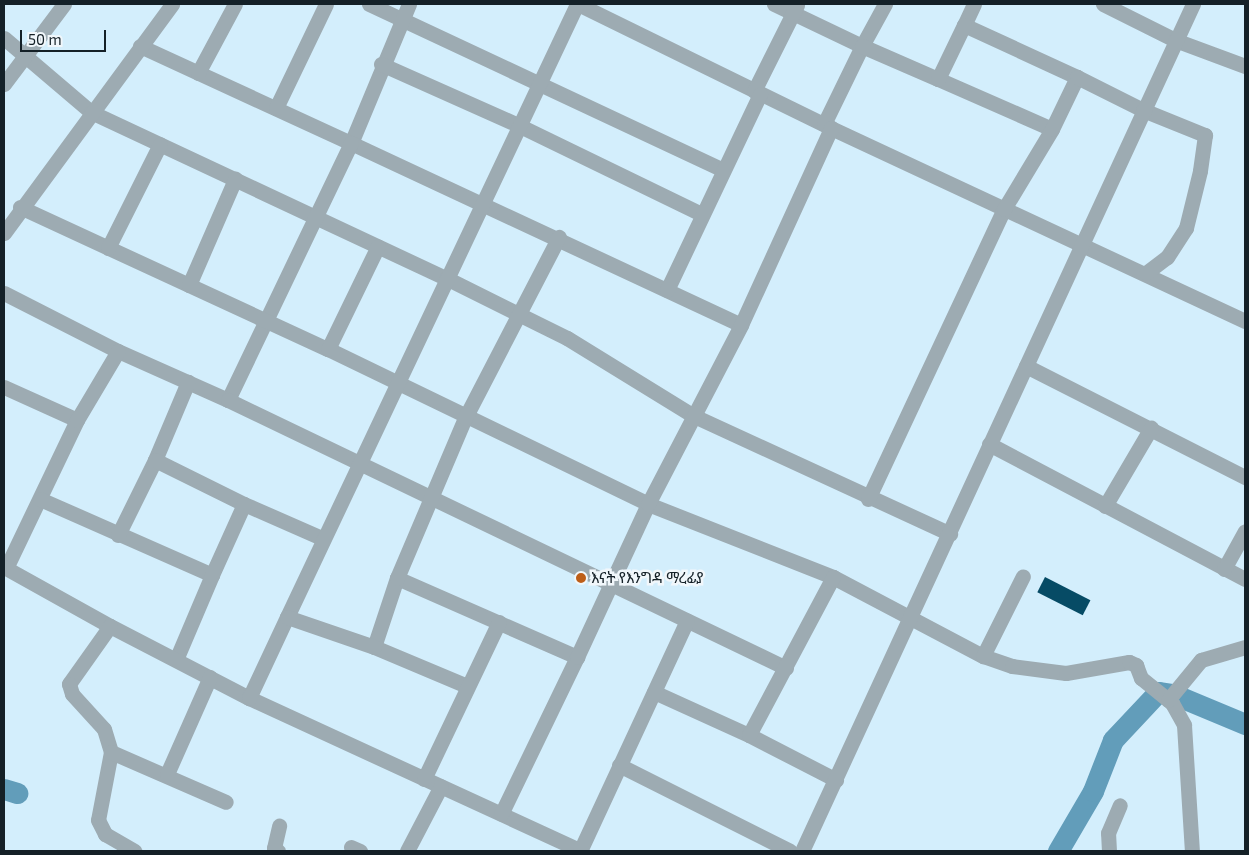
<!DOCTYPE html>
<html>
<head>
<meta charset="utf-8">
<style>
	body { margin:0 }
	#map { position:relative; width:1249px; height:855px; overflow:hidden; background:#d3eefc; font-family:"Exo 2","Noto Sans Ethiopic",sans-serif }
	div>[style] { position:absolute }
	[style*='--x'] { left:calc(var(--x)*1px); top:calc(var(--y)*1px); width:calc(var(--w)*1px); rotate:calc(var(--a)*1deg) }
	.river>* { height:21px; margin:-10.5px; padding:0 10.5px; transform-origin:10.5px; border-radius:10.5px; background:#629dba }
	.building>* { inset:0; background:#064b65; transform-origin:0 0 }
	.minor>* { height:15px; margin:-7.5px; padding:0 7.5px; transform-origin:7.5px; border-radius:7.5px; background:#9dabb2 }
	.dots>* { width:14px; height:14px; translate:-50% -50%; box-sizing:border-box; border:2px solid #f1f7fb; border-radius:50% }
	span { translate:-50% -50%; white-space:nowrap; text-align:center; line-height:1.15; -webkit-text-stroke:5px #f1f7fb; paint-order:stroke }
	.poi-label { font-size:15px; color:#142027 }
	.left { translate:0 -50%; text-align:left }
	.frame { position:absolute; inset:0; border:5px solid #142027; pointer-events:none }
	.scale { position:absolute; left:20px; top:30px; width:86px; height:22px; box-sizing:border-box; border:2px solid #142027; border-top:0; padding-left:6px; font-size:15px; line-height:18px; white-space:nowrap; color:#142027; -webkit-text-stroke:4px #f1f7fb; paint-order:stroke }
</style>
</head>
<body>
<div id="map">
	<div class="river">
		<div style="--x:4;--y:789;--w:14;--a:17"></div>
		<div style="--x:1058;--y:851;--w:69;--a:-59.7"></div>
		<div style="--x:1093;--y:791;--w:55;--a:-68.6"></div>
		<div style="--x:1113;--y:740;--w:66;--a:-46.8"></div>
		<div style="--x:1158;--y:692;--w:15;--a:8"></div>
		<div style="--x:1173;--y:694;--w:78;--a:22.6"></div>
	</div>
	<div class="building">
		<div style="left:1045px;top:577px;width:51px;height:17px;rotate:27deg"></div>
	</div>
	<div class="minor">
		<div style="--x:369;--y:4;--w:390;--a:25.1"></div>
		<div style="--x:409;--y:4;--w:151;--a:112.6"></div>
		<div style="--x:351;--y:143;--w:430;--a:25"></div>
		<div style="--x:578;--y:4;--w:282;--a:26.1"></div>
		<div style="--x:831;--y:128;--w:457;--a:25"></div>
		<div style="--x:774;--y:4;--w:98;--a:25.5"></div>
		<div style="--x:862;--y:46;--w:48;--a:-61.3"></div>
		<div style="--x:974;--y:4;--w:23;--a:115"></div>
		<div style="--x:964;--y:25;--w:124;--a:24.7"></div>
		<div style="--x:1103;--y:4;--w:80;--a:26.6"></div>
		<div style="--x:1175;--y:40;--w:75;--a:20.4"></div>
		<div style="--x:4;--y:38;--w:114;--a:40.4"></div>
		<div style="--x:91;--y:112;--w:392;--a:25.1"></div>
		<div style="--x:446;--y:278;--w:135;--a:26.4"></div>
		<div style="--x:567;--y:338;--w:149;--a:31.6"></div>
		<div style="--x:694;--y:416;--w:282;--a:24.7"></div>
		<div style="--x:140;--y:46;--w:232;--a:24.7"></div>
		<div style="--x:351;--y:143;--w:285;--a:115.6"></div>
		<div style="--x:381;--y:64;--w:152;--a:24"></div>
		<div style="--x:520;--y:126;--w:201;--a:25.9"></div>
		<div style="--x:198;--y:73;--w:78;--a:-61.8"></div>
		<div style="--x:938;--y:79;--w:124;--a:23.7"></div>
		<div style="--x:4;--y:84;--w:100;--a:-53.1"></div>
		<div style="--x:754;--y:91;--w:96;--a:-63.4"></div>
		<div style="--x:276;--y:108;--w:115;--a:-64.3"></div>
		<div style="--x:824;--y:124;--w:87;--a:-64"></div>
		<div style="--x:862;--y:46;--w:83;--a:23.5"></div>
		<div style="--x:938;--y:79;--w:60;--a:-64.3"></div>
		<div style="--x:20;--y:207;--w:339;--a:24.8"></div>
		<div style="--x:328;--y:349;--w:356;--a:25.8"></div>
		<div style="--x:648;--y:504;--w:199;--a:21.5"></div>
		<div style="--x:833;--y:577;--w:170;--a:27.8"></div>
		<div style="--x:983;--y:656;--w:31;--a:19"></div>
		<div style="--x:1012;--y:666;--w:54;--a:7.4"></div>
		<div style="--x:1066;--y:673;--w:64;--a:-9.9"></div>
		<div style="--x:1129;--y:662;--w:8;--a:23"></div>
		<div style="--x:1136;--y:665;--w:14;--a:69"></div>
		<div style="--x:1141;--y:678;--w:40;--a:39"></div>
		<div style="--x:1172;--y:703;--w:25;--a:61"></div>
		<div style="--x:1184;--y:725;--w:126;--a:86.4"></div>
		<div style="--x:4;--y:233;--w:284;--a:-53.7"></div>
		<div style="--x:108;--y:248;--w:116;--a:-63.4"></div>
		<div style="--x:189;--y:285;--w:116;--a:-66.5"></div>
		<div style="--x:667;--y:290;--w:217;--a:-64.6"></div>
		<div style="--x:4;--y:293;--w:128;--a:27"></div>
		<div style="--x:118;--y:351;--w:120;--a:24"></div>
		<div style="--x:228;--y:400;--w:619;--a:25.65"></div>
		<div style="--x:328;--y:349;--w:114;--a:-64.1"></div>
		<div style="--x:1026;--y:366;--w:246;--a:26.9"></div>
		<div style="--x:4;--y:387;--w:80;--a:24.3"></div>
		<div style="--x:77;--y:420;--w:164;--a:115.6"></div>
		<div style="--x:77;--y:420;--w:80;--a:-59.3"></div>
		<div style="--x:989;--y:444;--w:289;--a:27.8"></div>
		<div style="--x:155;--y:460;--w:85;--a:-67.1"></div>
		<div style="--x:40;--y:499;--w:188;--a:23.8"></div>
		<div style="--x:212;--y:575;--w:92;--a:113"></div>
		<div style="--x:868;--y:499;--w:320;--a:-64.9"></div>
		<div style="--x:1004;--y:209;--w:93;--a:-59"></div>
		<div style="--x:1052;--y:129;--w:58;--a:-64.3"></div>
		<div style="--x:1077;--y:77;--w:74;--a:26.6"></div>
		<div style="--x:1143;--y:110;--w:67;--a:22"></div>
		<div style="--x:1205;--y:135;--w:36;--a:98"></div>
		<div style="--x:1200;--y:171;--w:59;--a:103.8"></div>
		<div style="--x:1186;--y:228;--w:35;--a:123"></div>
		<div style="--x:1167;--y:257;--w:26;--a:143"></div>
		<div style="--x:244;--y:504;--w:85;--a:23.6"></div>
		<div style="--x:1105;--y:506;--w:91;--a:-59.5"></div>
		<div style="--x:118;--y:535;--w:84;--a:-63.7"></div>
		<div style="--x:155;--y:460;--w:99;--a:26.3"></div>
		<div style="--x:244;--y:504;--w:78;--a:114.3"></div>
		<div style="--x:4;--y:567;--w:121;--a:29.1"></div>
		<div style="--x:110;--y:626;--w:157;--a:27.4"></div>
		<div style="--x:249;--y:698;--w:366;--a:24.7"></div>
		<div style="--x:1224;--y:569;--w:43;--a:-61.1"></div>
		<div style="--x:397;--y:578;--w:197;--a:23.7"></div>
		<div style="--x:577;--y:657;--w:174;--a:115.8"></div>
		<div style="--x:287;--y:617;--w:678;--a:-64.68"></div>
		<div style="--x:110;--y:626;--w:71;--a:125.3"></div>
		<div style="--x:69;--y:684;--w:10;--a:73"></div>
		<div style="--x:72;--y:694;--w:47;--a:47.6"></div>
		<div style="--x:104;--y:729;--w:24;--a:73"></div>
		<div style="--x:111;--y:752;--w:69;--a:100.8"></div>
		<div style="--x:98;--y:820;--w:16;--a:63"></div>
		<div style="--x:105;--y:834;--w:34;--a:30"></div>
		<div style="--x:983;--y:656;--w:89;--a:-63.4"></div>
		<div style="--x:577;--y:657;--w:169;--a:-65.1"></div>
		<div style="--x:648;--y:504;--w:202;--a:-62.5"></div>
		<div style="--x:741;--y:325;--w:217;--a:-65.4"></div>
		<div style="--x:467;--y:686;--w:101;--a:-157.2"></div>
		<div style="--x:374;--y:647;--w:73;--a:-71.6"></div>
		<div style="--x:397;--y:578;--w:174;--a:-67"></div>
		<div style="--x:465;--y:418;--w:204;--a:-62.6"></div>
		<div style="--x:654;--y:692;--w:104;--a:24.4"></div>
		<div style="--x:749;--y:735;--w:98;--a:27.3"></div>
		<div style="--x:249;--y:698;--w:89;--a:-64.9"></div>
		<div style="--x:287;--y:617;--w:92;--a:19"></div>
		<div style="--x:1168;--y:700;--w:52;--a:-50.5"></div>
		<div style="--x:1201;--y:660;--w:46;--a:-16.5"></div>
		<div style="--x:749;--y:735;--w:179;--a:-62"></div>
		<div style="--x:111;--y:752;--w:125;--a:23.5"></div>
		<div style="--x:619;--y:765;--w:191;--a:26.7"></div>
		<div style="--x:167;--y:774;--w:106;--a:-66.1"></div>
		<div style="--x:424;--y:779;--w:174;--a:-64.5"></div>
		<div style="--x:351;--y:847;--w:10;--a:24"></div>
		<div style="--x:278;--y:851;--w:5;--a:-143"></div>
		<div style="--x:274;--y:848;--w:23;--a:-77"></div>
		<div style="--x:407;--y:851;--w:73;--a:-62.4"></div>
		<div style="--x:580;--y:851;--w:254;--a:-65.1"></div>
		<div style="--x:802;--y:851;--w:933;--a:-65.22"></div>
		<div style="--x:1109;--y:851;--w:18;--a:-93"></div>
		<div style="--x:1108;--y:833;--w:30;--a:-67"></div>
	</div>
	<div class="dots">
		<div style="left:581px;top:578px;background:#bd5e18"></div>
	</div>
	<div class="poi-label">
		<span class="left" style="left:591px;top:578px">እናት የእንግዳ ማረፊያ</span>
	</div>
	<div class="frame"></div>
	<div class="scale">50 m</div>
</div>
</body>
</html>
